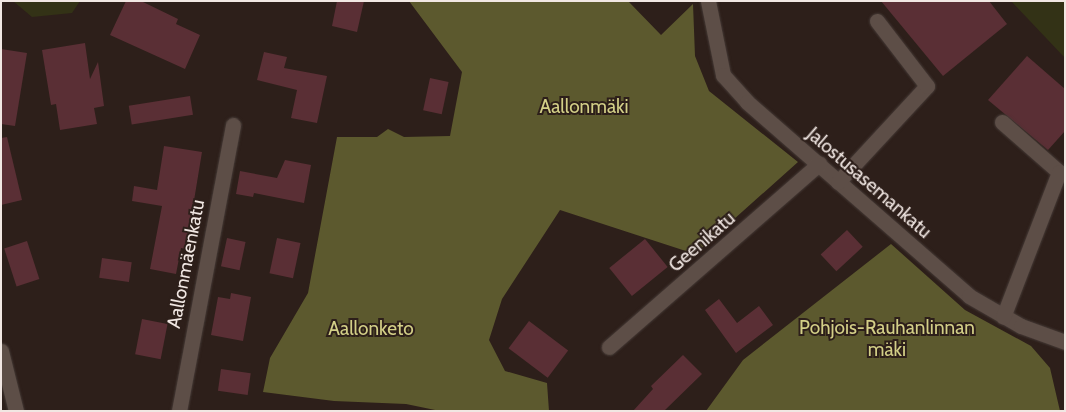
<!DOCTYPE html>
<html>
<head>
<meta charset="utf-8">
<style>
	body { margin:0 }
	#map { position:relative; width:1066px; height:412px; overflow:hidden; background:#2d1f1a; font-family:Cabin,sans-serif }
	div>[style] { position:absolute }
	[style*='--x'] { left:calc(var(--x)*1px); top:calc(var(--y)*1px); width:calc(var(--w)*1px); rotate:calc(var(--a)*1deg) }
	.green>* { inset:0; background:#333216 }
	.forest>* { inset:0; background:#5c592e }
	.building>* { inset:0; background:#5a2f35; transform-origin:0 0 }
	.roads { filter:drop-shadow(0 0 1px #453a36) drop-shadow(0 0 1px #453a36) }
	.minor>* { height:15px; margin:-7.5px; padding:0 7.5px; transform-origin:7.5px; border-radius:7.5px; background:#5d4e47 }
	span { translate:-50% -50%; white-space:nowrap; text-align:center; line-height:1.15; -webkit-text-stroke:4px #2d1f1a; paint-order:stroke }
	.park-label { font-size:19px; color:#d3cf87 }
	.street-label { font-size:19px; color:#f1e7e3 }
	.frame { position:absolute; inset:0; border:2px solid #f1e7e3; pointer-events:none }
</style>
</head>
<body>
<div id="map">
	<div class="green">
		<div style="clip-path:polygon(13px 1px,80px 1px,72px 13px,32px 17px)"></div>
		<div style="clip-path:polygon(1011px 1px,1065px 1px,1065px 58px)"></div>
	</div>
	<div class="forest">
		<div style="clip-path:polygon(409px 1px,628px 1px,661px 35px,693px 4px,695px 56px,709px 91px,798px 162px,695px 254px,560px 210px,502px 299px,489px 340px,505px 371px,547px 383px,549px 411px,440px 411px,406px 404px,334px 401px,263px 392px,270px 358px,308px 293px,337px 137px,377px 137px,388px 129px,404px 137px,450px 136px,462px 72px)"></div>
		<div style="clip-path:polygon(891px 244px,965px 310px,1031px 346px,1050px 368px,1060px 411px,706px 411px,743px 360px)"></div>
	</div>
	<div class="building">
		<div style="clip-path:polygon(126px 1px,141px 1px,178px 19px,176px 24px,200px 35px,185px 69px,110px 35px)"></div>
		<div style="clip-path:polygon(337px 1px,364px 1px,357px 32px,332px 26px)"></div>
		<div style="clip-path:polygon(881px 1px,989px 1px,1007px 24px,943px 76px)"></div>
		<div style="clip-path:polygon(85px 43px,90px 79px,98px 62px,104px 106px,94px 108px,97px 124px,60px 130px,56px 104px,51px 105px,42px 50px)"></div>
		<div style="clip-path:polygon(1px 49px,27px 53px,15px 126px,1px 124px)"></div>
		<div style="clip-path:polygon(264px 52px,287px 57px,284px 68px,327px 76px,317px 123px,291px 118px,297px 90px,257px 80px)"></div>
		<div style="clip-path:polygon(1027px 56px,1065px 89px,1065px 131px,1048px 150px,988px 100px)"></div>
		<div style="left:430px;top:78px;width:19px;height:33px;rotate:12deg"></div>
		<div style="left:190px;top:96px;width:19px;height:62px;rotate:81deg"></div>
		<div style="clip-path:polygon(7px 137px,22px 200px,1px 205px,1px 138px)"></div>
		<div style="clip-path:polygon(164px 146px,202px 152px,186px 249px,181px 248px,176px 274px,150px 269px,162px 206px,132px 201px,134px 186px,157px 190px)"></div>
		<div style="clip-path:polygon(285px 160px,311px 165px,304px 203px,254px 193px,253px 197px,236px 194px,240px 171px,277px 178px)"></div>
		<div style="left:847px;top:230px;width:23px;height:36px;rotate:47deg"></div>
		<div style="left:227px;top:238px;width:19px;height:29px;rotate:12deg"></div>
		<div style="left:277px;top:238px;width:24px;height:36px;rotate:12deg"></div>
		<div style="left:645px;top:239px;width:36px;height:46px;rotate:51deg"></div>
		<div style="left:27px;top:241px;width:40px;height:24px;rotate:72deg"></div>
		<div style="left:102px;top:258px;width:30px;height:20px;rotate:8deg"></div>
		<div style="clip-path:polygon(231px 293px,251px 297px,243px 341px,211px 335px,218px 297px,230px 299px)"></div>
		<div style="clip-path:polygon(719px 299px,737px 323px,759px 306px,773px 325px,736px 353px,705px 310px)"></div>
		<div style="left:142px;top:319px;width:26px;height:36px;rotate:11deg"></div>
		<div style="left:529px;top:321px;width:49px;height:34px;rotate:37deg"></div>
		<div style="clip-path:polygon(683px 355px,702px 374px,664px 411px,633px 411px,653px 389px,651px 386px)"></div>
		<div style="left:221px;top:369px;width:30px;height:22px;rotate:8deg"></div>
	</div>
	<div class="roads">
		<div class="minor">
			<div style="--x:708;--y:1;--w:76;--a:78.5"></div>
			<div style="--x:723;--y:75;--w:36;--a:48"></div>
			<div style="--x:747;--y:102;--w:295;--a:41.1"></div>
			<div style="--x:969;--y:296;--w:60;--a:30"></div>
			<div style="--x:1021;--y:326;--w:47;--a:20"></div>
			<div style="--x:1002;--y:122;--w:76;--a:41.3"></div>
			<div style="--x:1059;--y:172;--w:155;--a:111.1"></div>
			<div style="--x:838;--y:182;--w:131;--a:-47.2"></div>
			<div style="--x:927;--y:86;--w:82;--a:-127.6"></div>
			<div style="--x:609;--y:347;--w:279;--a:-41.1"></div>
			<div style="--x:1;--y:351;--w:62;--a:76"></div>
			<div style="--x:179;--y:411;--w:291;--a:-79.3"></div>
		</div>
	</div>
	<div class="park-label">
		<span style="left:584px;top:107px">Aallonmäki</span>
		<span style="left:887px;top:339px">Pohjois-Rauhanlinnan<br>mäki</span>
		<span style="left:371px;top:329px">Aallonketo</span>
	</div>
	<div class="street-label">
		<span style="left:869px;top:183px;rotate:41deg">Jalostusasemankatu</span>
		<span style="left:702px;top:242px;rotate:-41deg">Geenikatu</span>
		<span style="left:186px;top:264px;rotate:-79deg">Aallonmäenkatu</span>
	</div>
	<div class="frame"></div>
</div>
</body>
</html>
